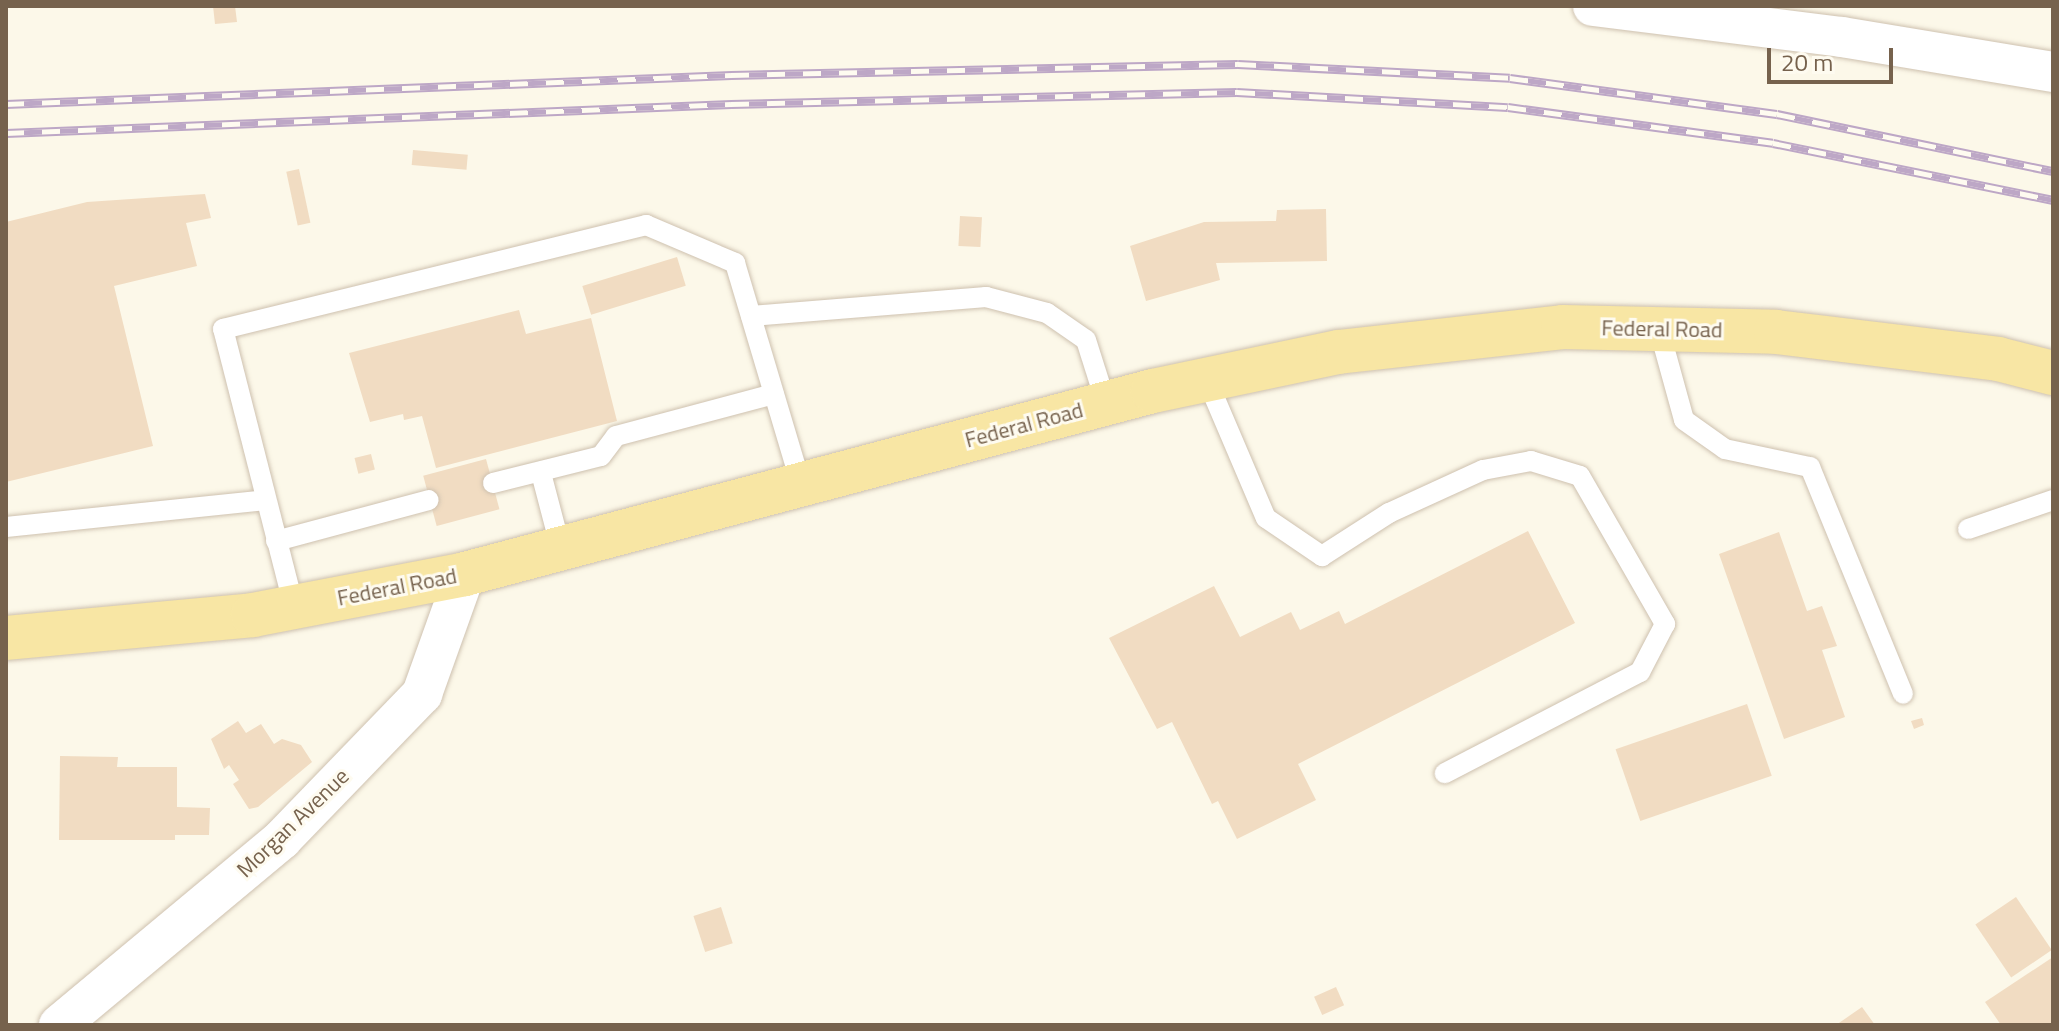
<!DOCTYPE html>
<html>
<head>
<meta charset="utf-8">
<style>
	body { margin:0 }
	#map { position:relative; width:2059px; height:1031px; overflow:hidden; background:#fcf8e9; font-family:"Titillium Web",sans-serif }
	div>[style] { position:absolute }
	[style*='--x'] { left:calc(var(--x)*1px); top:calc(var(--y)*1px); width:calc(var(--w)*1px); rotate:calc(var(--a)*1deg) }
	.building>* { inset:0; background:#f1dcc2; transform-origin:0 0 }
	.roads { filter:drop-shadow(0 0 2px #cec1af) drop-shadow(0 0 2px #cec1af) }
	.service>* { height:20px; margin:-10px; padding:0 10px; transform-origin:10px; border-radius:10px; background:#fff }
	.minor>* { height:40px; margin:-20px; padding:0 20px; transform-origin:20px; border-radius:20px; background:#fff }
	.primary>* { height:44px; margin:-22px; padding:0 22px; transform-origin:22px; border-radius:22px; background:#f8e6a4 }
	.rail>* { height:9px; margin-top:-4.5px; transform-origin:0; background:repeating-linear-gradient(90deg,#fefbf0 0 18px,#bda7c6 0 36px); box-sizing:border-box; border-block:2px solid #bda7c6 }
	span { translate:-50% -50%; white-space:nowrap; text-align:center; line-height:1.15; -webkit-text-stroke:6px #fefbf0; paint-order:stroke }
	.street-label { font-size:22px; color:#76624d }
	.frame { position:absolute; inset:0; border:8px solid #76624d; pointer-events:none }
	.scale { position:absolute; left:1767px; top:48px; width:126px; height:36px; box-sizing:border-box; border:4px solid #76624d; border-top:0; padding-left:10px; font-size:24px; line-height:28px; white-space:nowrap; color:#76624d; -webkit-text-stroke:6px #fefbf0; paint-order:stroke }
</style>
</head>
<body>
<div id="map">
	<div class="building">
		<div style="clip-path:polygon(213px 6px,235px 6px,237px 22px,215px 24px)"></div>
		<div style="left:413px;top:150px;width:55px;height:15px;rotate:5deg"></div>
		<div style="left:299px;top:169px;width:55px;height:13px;rotate:78deg"></div>
		<div style="clip-path:polygon(205px 194px,211px 218px,186px 223px,197px 266px,114px 286px,153px 446px,6px 482px,6px 222px,87px 202px)"></div>
		<div style="clip-path:polygon(1326px 209px,1327px 261px,1216px 263px,1220px 280px,1146px 301px,1130px 246px,1204px 222px,1276px 221px,1277px 210px)"></div>
		<div style="left:960px;top:216px;width:22px;height:30px;rotate:3deg"></div>
		<div style="left:677px;top:257px;width:30px;height:99px;rotate:73deg"></div>
		<div style="clip-path:polygon(519px 310px,526px 334px,591px 318px,617px 421px,436px 468px,422px 416px,404px 420px,403px 414px,370px 422px,349px 353px)"></div>
		<div style="left:371px;top:454px;width:16px;height:17px;rotate:76deg"></div>
		<div style="left:486px;top:459px;width:52px;height:65px;rotate:75deg"></div>
		<div style="clip-path:polygon(1528px 531px,1575px 623px,1298px 764px,1316px 800px,1237px 839px,1218px 801px,1212px 804px,1172px 722px,1157px 729px,1109px 638px,1214px 586px,1240px 637px,1291px 612px,1300px 630px,1339px 611px,1345px 624px)"></div>
		<div style="clip-path:polygon(1779px 532px,1807px 611px,1822px 606px,1837px 646px,1822px 650px,1845px 717px,1784px 739px,1719px 554px)"></div>
		<div style="left:1747px;top:704px;width:76px;height:139px;rotate:71deg"></div>
		<div style="clip-path:polygon(1922px 718px,1924px 725px,1914px 729px,1911px 721px)"></div>
		<div style="clip-path:polygon(238px 721px,246px 733px,261px 724px,274px 744px,282px 739px,301px 745px,312px 762px,258px 807px,249px 809px,233px 784px,239px 780px,229px 765px,224px 769px,211px 739px)"></div>
		<div style="clip-path:polygon(60px 756px,118px 757px,117px 767px,177px 767px,177px 807px,210px 808px,209px 835px,175px 835px,175px 840px,59px 840px)"></div>
		<div style="left:2016px;top:897px;width:64px;height:49px;rotate:56deg"></div>
		<div style="left:721px;top:907px;width:38px;height:29px;rotate:72deg"></div>
		<div style="clip-path:polygon(2053px 957px,2053px 1025px,2001px 1025px,1985px 1002px)"></div>
		<div style="left:1336px;top:987px;width:20px;height:24px;rotate:66deg"></div>
		<div style="clip-path:polygon(1862px 1007px,1875px 1025px,1836px 1025px)"></div>
	</div>
	<div class="roads">
		<div class="service">
			<div style="--x:751;--y:316;--w:236;--a:-4.6"></div>
			<div style="--x:986;--y:297;--w:63;--a:14.7"></div>
			<div style="--x:1047;--y:313;--w:47;--a:34.7"></div>
			<div style="--x:1086;--y:340;--w:66;--a:72.4"></div>
			<div style="--x:1659;--y:329;--w:94;--a:74.6"></div>
			<div style="--x:1684;--y:420;--w:50;--a:35.3"></div>
			<div style="--x:1725;--y:449;--w:87;--a:12"></div>
			<div style="--x:1810;--y:467;--w:245;--a:67.7"></div>
			<div style="--x:1207;--y:380;--w:150;--a:66.9"></div>
			<div style="--x:1266;--y:518;--w:68;--a:34.2"></div>
			<div style="--x:1322;--y:556;--w:80;--a:-32.7"></div>
			<div style="--x:1389;--y:513;--w:103;--a:-24.6"></div>
			<div style="--x:1483;--y:470;--w:49;--a:-10.6"></div>
			<div style="--x:1531;--y:461;--w:51;--a:17"></div>
			<div style="--x:1580;--y:476;--w:171;--a:60.1"></div>
			<div style="--x:1665;--y:624;--w:54;--a:117.5"></div>
			<div style="--x:1640;--y:672;--w:220;--a:152.6"></div>
			<div style="--x:541;--y:473;--w:79;--a:75.3"></div>
			<div style="--x:493;--y:483;--w:111;--a:-14"></div>
			<div style="--x:601;--y:456;--w:25;--a:-53"></div>
			<div style="--x:616;--y:436;--w:163;--a:-14.9"></div>
			<div style="--x:6;--y:527;--w:261;--a:-5.9"></div>
			<div style="--x:1968;--y:529;--w:90;--a:-18.8"></div>
			<div style="--x:276;--y:541;--w:158;--a:-15"></div>
			<div style="--x:294;--y:607;--w:287;--a:-104.3"></div>
			<div style="--x:223;--y:329;--w:436;--a:-13.8"></div>
			<div style="--x:646;--y:225;--w:97;--a:23.1"></div>
			<div style="--x:735;--y:263;--w:231;--a:73.4"></div>
		</div>
		<div class="minor">
			<div style="--x:1593;--y:6;--w:251;--a:7.1"></div>
			<div style="--x:1842;--y:37;--w:214;--a:9.4"></div>
			<div style="--x:59;--y:1025;--w:290;--a:-39.8"></div>
			<div style="--x:282;--y:839;--w:202;--a:-46"></div>
			<div style="--x:422;--y:694;--w:127;--a:-70.3"></div>
		</div>
		<div class="primary">
			<div style="--x:6;--y:638;--w:248;--a:-5.3"></div>
			<div style="--x:253;--y:615;--w:216;--a:-10.9"></div>
			<div style="--x:465;--y:574;--w:712;--a:-14.9"></div>
			<div style="--x:1153;--y:391;--w:189;--a:-11.9"></div>
			<div style="--x:1338;--y:352;--w:226;--a:-6.3"></div>
			<div style="--x:1563;--y:327;--w:213;--a:1.3"></div>
			<div style="--x:1776;--y:332;--w:224;--a:6.9"></div>
			<div style="--x:1998;--y:359;--w:57;--a:14.3"></div>
		</div>
	</div>
	<div class="rail">
		<div style="--x:6;--y:104;--w:726;--a:-2.29"></div>
		<div style="--x:731;--y:75;--w:507;--a:-1.24"></div>
		<div style="--x:1238;--y:64;--w:272;--a:2.9"></div>
		<div style="--x:1510;--y:78;--w:269;--a:7.7"></div>
		<div style="--x:1777;--y:114;--w:282;--a:11.7"></div>
		<div style="--x:6;--y:133;--w:726;--a:-2.29"></div>
		<div style="--x:731;--y:104;--w:506;--a:-1.36"></div>
		<div style="--x:1237;--y:92;--w:271;--a:3.2"></div>
		<div style="--x:1508;--y:107;--w:267;--a:7.7"></div>
		<div style="--x:1773;--y:143;--w:286;--a:11.5"></div>
	</div>
	<div class="street-label">
		<span style="left:1662px;top:329px;rotate:1deg">Federal Road</span>
		<span style="left:1024px;top:425px;rotate:-15deg">Federal Road</span>
		<span style="left:397px;top:587px;rotate:-11deg">Federal Road</span>
		<span style="left:293px;top:823px;rotate:-44deg">Morgan Avenue</span>
	</div>
	<div class="frame"></div>
	<div class="scale">20 m</div>
</div>
</body>
</html>
